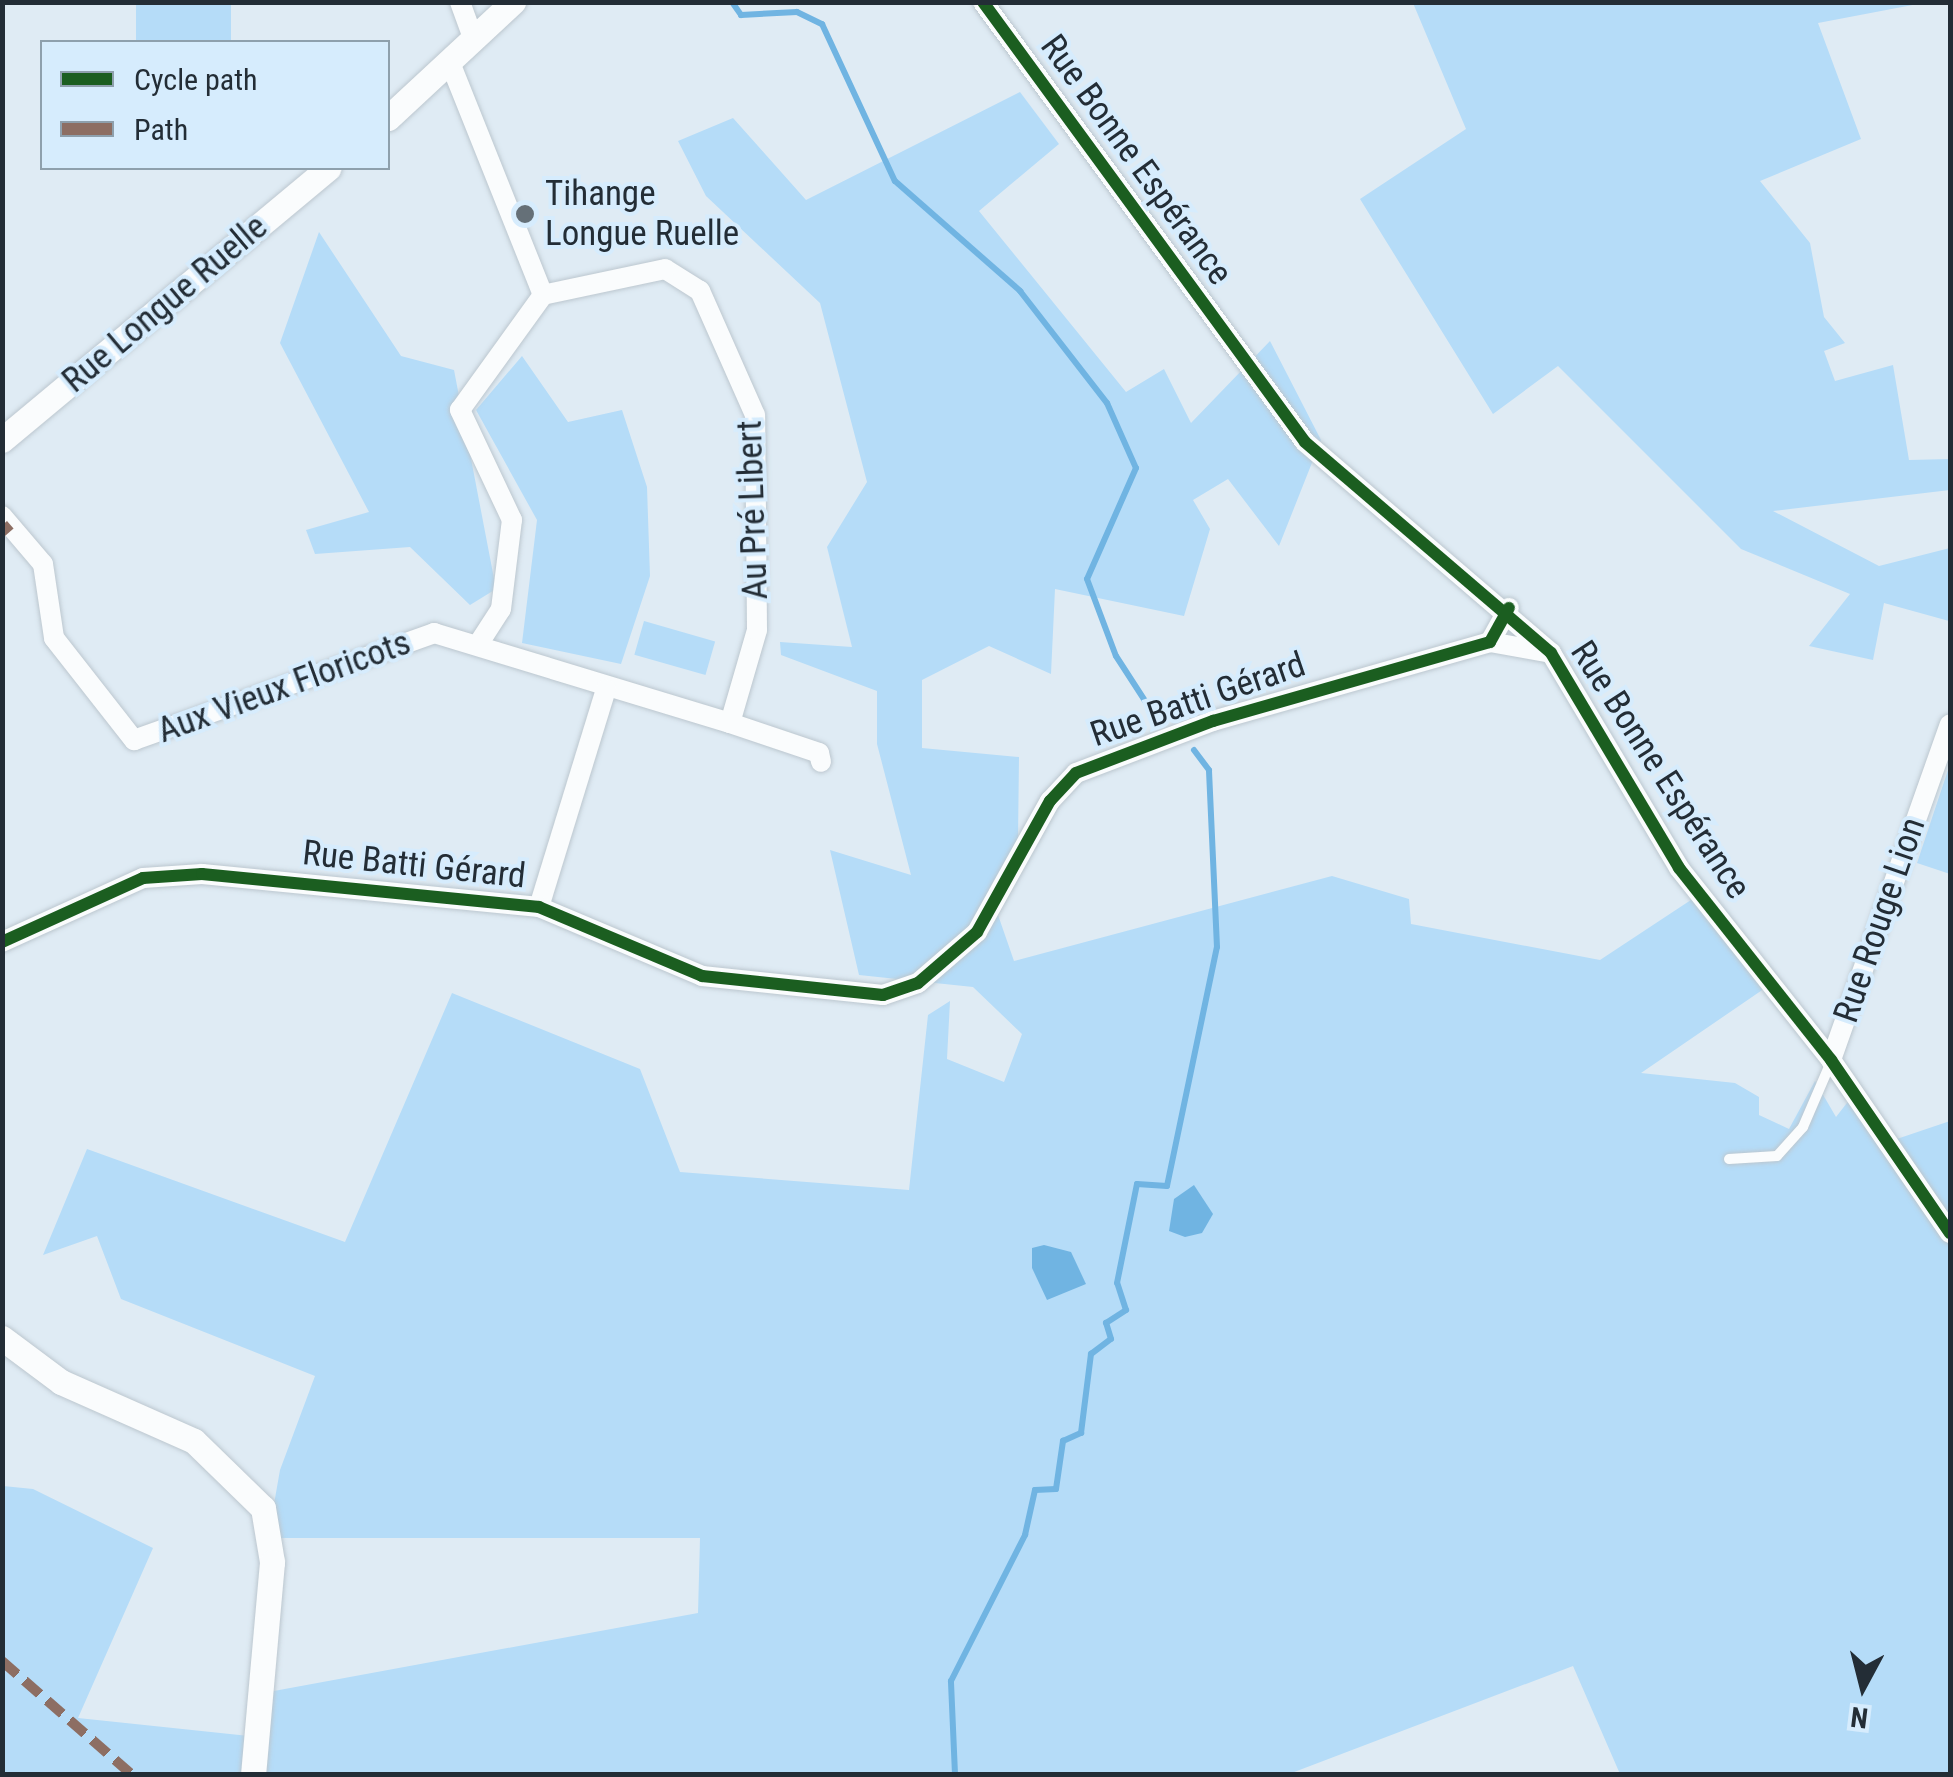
<!DOCTYPE html>
<html>
<head>
<meta charset="utf-8">
<style>
	body { margin:0 }
	#map { position:relative; width:1953px; height:1777px; overflow:hidden; background:#dfebf4; font-family:"Roboto Condensed",sans-serif }
	div>[style] { position:absolute }
	[style*='--x'] { left:calc(var(--x)*1px); top:calc(var(--y)*1px); width:calc(var(--w)*1px); rotate:calc(var(--a)*1deg) }
	.green>* { inset:0; background:#b5dcf8; transform-origin:0 0 }
	.water>* { inset:0; background:#70b4e2 }
	.stream>* { height:6px; margin:-3px; padding:0 3px; transform-origin:3px; border-radius:3px; background:#70b4e2 }
	.roads { filter:drop-shadow(0 0 2px #bcc7cf) drop-shadow(0 0 2px #bcc7cf) }
	.service>* { height:10px; margin:-5px; padding:0 5px; transform-origin:5px; border-radius:5px; background:#fafcfd }
	.minor>* { height:20px; margin:-10px; padding:0 10px; transform-origin:10px; border-radius:10px; background:#fafcfd }
	.tertiary>* { height:25px; margin:-12.5px; padding:0 12.5px; transform-origin:12.5px; border-radius:12.5px; background:#fafcfd }
	.quiet>* { height:10px; margin-top:-5px; transform-origin:0; background:repeating-linear-gradient(90deg,#8d6e63 0 20px,transparent 0 30px) }
	.cycleway>* { height:12px; margin:-6px; padding:0 6px; transform-origin:6px; border-radius:6px; background:#1b5e20 }
	.dots>* { width:28px; height:28px; translate:-50% -50%; box-sizing:border-box; border:5px solid #d6ecfd; border-radius:50% }
	span { translate:-50% -50%; white-space:nowrap; text-align:center; line-height:1.15; -webkit-text-stroke:8px #d6ecfd; paint-order:stroke }
	.street-label { font-size:35px; color:#232d36 }
	.poi-label { font-size:35px; color:#232d36 }
	.left { translate:0 -50%; text-align:left }
	.frame { position:absolute; inset:0; border:5px solid #232d36; pointer-events:none }
	.legend { position:absolute; left:40px; top:40px; width:350px; height:130px; box-sizing:border-box; background:#d6ecfd; border:2px solid #8ea0ad; margin:0; padding:12px 18px; list-style:none; font-size:30px; color:#232d36 }
	.legend li { display:flex; align-items:center; gap:20px; height:50px }
	.legend b { width:50px; border:2px solid #8ea0ad }
	.north { position:absolute; left:1813px; top:1637px; width:100px; height:100px; -webkit-text-stroke:8px #d6ecfd; paint-order:stroke; rotate:187deg; font-size:28px; font-weight:700; line-height:40px; text-align:center; color:#232d36 }
	.north::after { content:''; display:block; margin:auto; width:35px; height:45px; background:#232d36; clip-path:polygon(50% 0,100% 100%,50% 72%,0 100%) }
</style>
</head>
<body>
<div id="map">
	<div class="green">
		<div style="left:136px;top:3px;width:95px;height:39px"></div>
		<div style="clip-path:polygon(1413px 3px,1923px 3px,1818px 23px,1861px 139px,1760px 181px,1810px 243px,1824px 317px,1845px 343px,1824px 351px,1835px 381px,1893px 365px,1909px 460px,1950px 459px,1950px 490px,1773px 511px,1879px 566px,1950px 548px,1949px 621px,1884px 603px,1873px 660px,1809px 646px,1850px 594px,1741px 549px,1558px 366px,1493px 414px,1360px 199px,1466px 129px)"></div>
		<div style="clip-path:polygon(1020px 92px,1059px 144px,979px 211px,1126px 392px,1164px 369px,1191px 423px,1270px 341px,1321px 440px,1279px 546px,1228px 479px,1193px 500px,1210px 529px,1184px 616px,1055px 589px,1051px 674px,989px 646px,922px 680px,922px 748px,1019px 757px,1018px 839px,989px 889px,1014px 961px,1332px 876px,1409px 899px,1411px 924px,1600px 960px,1700px 894px,1771px 984px,1641px 1073px,1735px 1083px,1759px 1097px,1759px 1115px,1789px 1129px,1815px 1081px,1836px 1117px,1850px 1099px,1882px 1144px,1950px 1121px,1950px 1774px,1620px 1774px,1573px 1666px,1289px 1774px,3px 1774px,3px 1486px,33px 1489px,153px 1548px,78px 1718px,258px 1737px,263px 1693px,698px 1613px,700px 1538px,268px 1538px,280px 1470px,315px 1376px,121px 1299px,97px 1236px,43px 1255px,87px 1149px,345px 1242px,452px 993px,640px 1069px,680px 1172px,909px 1190px,928px 1015px,950px 1001px,947px 1059px,1004px 1082px,1022px 1034px,973px 987px,859px 975px,830px 850px,911px 875px,877px 744px,877px 691px,781px 655px,780px 642px,852px 647px,827px 547px,867px 482px,820px 303px,706px 196px,678px 141px,733px 118px,806px 200px)"></div>
		<div style="clip-path:polygon(319px 232px,401px 356px,454px 370px,496px 589px,470px 605px,410px 547px,315px 554px,306px 530px,369px 512px,280px 343px)"></div>
		<div style="clip-path:polygon(522px 356px,568px 422px,622px 410px,647px 487px,650px 576px,621px 664px,522px 643px,537px 520px,476px 410px)"></div>
		<div style="left:644px;top:621px;width:74px;height:35px;rotate:16deg"></div>
		<div style="clip-path:polygon(1950px 764px,1950px 874px,1917px 863px)"></div>
	</div>
	<div class="water">
		<div style="clip-path:polygon(1194px 1185px,1213px 1214px,1202px 1233px,1185px 1237px,1169px 1231px,1174px 1199px)"></div>
		<div style="clip-path:polygon(1044px 1245px,1071px 1252px,1086px 1284px,1047px 1300px,1032px 1268px,1032px 1248px)"></div>
	</div>
	<div class="stream">
		<div style="--x:732;--y:2;--w:16;--a:55"></div>
		<div style="--x:741;--y:15;--w:56;--a:-3.1"></div>
		<div style="--x:797;--y:12;--w:28;--a:26"></div>
		<div style="--x:822;--y:24;--w:173;--a:65.1"></div>
		<div style="--x:895;--y:181;--w:167;--a:41.3"></div>
		<div style="--x:1020;--y:291;--w:142;--a:52.2"></div>
		<div style="--x:1107;--y:403;--w:71;--a:66"></div>
		<div style="--x:1136;--y:468;--w:121;--a:113.8"></div>
		<div style="--x:1087;--y:579;--w:82;--a:69.4"></div>
		<div style="--x:1116;--y:656;--w:77;--a:57.1"></div>
		<div style="--x:955;--y:1774;--w:93;--a:-92.5"></div>
		<div style="--x:951;--y:1681;--w:164;--a:-63.1"></div>
		<div style="--x:1025;--y:1535;--w:46;--a:-77.5"></div>
		<div style="--x:1035;--y:1490;--w:21;--a:-3"></div>
		<div style="--x:1056;--y:1489;--w:49;--a:-81.7"></div>
		<div style="--x:1063;--y:1441;--w:20;--a:-24"></div>
		<div style="--x:1081;--y:1433;--w:80;--a:-82.8"></div>
		<div style="--x:1091;--y:1354;--w:25;--a:-37"></div>
		<div style="--x:1111;--y:1339;--w:17;--a:-107"></div>
		<div style="--x:1106;--y:1323;--w:24;--a:-33"></div>
		<div style="--x:1126;--y:1310;--w:28;--a:-108"></div>
		<div style="--x:1117;--y:1283;--w:101;--a:-78.6"></div>
		<div style="--x:1137;--y:1184;--w:30;--a:4"></div>
		<div style="--x:1167;--y:1186;--w:244;--a:-78.2"></div>
		<div style="--x:1217;--y:947;--w:177;--a:-92.6"></div>
		<div style="--x:1209;--y:770;--w:25;--a:-127"></div>
	</div>
	<div class="roads">
		<div class="service">
			<div style="--x:1729;--y:1159;--w:48;--a:-3.6"></div>
			<div style="--x:1777;--y:1156;--w:39;--a:-48"></div>
			<div style="--x:1803;--y:1127;--w:71;--a:-66.7"></div>
		</div>
		<div class="minor">
			<div style="--x:460;--y:2;--w:38;--a:70"></div>
			<div style="--x:983;--y:2;--w:545;--a:53.8"></div>
			<div style="--x:1305;--y:442;--w:324;--a:40.6"></div>
			<div style="--x:1551;--y:653;--w:250;--a:59.2"></div>
			<div style="--x:1679;--y:868;--w:245;--a:51.6"></div>
			<div style="--x:1831;--y:1060;--w:210;--a:55.5"></div>
			<div style="--x:451;--y:65;--w:248;--a:68.2"></div>
			<div style="--x:2;--y:516;--w:63;--a:49.5"></div>
			<div style="--x:43;--y:564;--w:75;--a:81.5"></div>
			<div style="--x:54;--y:638;--w:130;--a:51.9"></div>
			<div style="--x:134;--y:740;--w:319;--a:-19.6"></div>
			<div style="--x:434;--y:633;--w:309;--a:16.9"></div>
			<div style="--x:730;--y:723;--w:97;--a:-73.8"></div>
			<div style="--x:757;--y:630;--w:215;--a:-90.5"></div>
			<div style="--x:755;--y:415;--w:136;--a:-113.9"></div>
			<div style="--x:700;--y:291;--w:41;--a:-147.8"></div>
			<div style="--x:665;--y:269;--w:125;--a:168"></div>
			<div style="--x:1490;--y:642;--w:62;--a:10.2"></div>
			<div style="--x:479;--y:643;--w:40;--a:-57.1"></div>
			<div style="--x:501;--y:609;--w:90;--a:-83"></div>
			<div style="--x:512;--y:520;--w:122;--a:-115.3"></div>
			<div style="--x:460;--y:410;--w:142;--a:-54.2"></div>
			<div style="--x:730;--y:723;--w:94;--a:18.6"></div>
			<div style="--x:819;--y:753;--w:9;--a:77"></div>
			<div style="--x:539;--y:907;--w:228;--a:-72.9"></div>
			<div style="--x:2;--y:942;--w:155;--a:-24.4"></div>
			<div style="--x:143;--y:878;--w:59;--a:-3.9"></div>
			<div style="--x:202;--y:874;--w:339;--a:5.6"></div>
			<div style="--x:539;--y:907;--w:177;--a:22.9"></div>
			<div style="--x:702;--y:976;--w:182;--a:6"></div>
			<div style="--x:883;--y:995;--w:37;--a:-19"></div>
			<div style="--x:918;--y:983;--w:78;--a:-40.8"></div>
			<div style="--x:977;--y:932;--w:150;--a:-60.9"></div>
			<div style="--x:1050;--y:801;--w:38;--a:-47"></div>
			<div style="--x:1076;--y:773;--w:147;--a:-20.8"></div>
			<div style="--x:1213;--y:721;--w:288;--a:-15.9"></div>
			<div style="--x:1490;--y:642;--w:39;--a:-61"></div>
			<div style="--x:1831;--y:1060;--w:356;--a:-70.5"></div>
		</div>
		<div class="tertiary">
			<div style="--x:388;--y:118;--w:171;--a:-42.9"></div>
			<div style="--x:2;--y:440;--w:425;--a:-39.8"></div>
			<div style="--x:2;--y:1338;--w:74;--a:36.7"></div>
			<div style="--x:61;--y:1382;--w:145;--a:23.9"></div>
			<div style="--x:194;--y:1441;--w:96;--a:44.2"></div>
			<div style="--x:263;--y:1508;--w:55;--a:80.5"></div>
			<div style="--x:272;--y:1562;--w:213;--a:95.1"></div>
		</div>
	</div>
	<div class="quiet">
		<div style="--x:2;--y:532;--w:11;--a:-41"></div>
		<div style="--x:2;--y:1661;--w:171;--a:41.2"></div>
	</div>
	<div class="cycleway">
		<div style="--x:983;--y:2;--w:545;--a:53.8"></div>
		<div style="--x:1305;--y:442;--w:324;--a:40.6"></div>
		<div style="--x:1551;--y:653;--w:250;--a:59.2"></div>
		<div style="--x:1679;--y:868;--w:245;--a:51.6"></div>
		<div style="--x:1831;--y:1060;--w:210;--a:55.5"></div>
		<div style="--x:2;--y:942;--w:155;--a:-24.4"></div>
		<div style="--x:143;--y:878;--w:59;--a:-3.9"></div>
		<div style="--x:202;--y:874;--w:339;--a:5.6"></div>
		<div style="--x:539;--y:907;--w:177;--a:22.9"></div>
		<div style="--x:702;--y:976;--w:182;--a:6"></div>
		<div style="--x:883;--y:995;--w:37;--a:-19"></div>
		<div style="--x:918;--y:983;--w:78;--a:-40.8"></div>
		<div style="--x:977;--y:932;--w:150;--a:-60.9"></div>
		<div style="--x:1050;--y:801;--w:38;--a:-47"></div>
		<div style="--x:1076;--y:773;--w:147;--a:-20.8"></div>
		<div style="--x:1213;--y:721;--w:288;--a:-15.9"></div>
		<div style="--x:1490;--y:642;--w:39;--a:-61"></div>
	</div>
	<div class="dots">
		<div style="left:525px;top:214px;background:#657078"></div>
	</div>
	<div class="street-label">
		<span style="left:1136px;top:160px;rotate:54deg">Rue Bonne Espérance</span>
		<span style="left:165px;top:304px;rotate:-40deg">Rue Longue Ruelle</span>
		<span style="left:753px;top:510px;rotate:-92deg">Au Pré Libert</span>
		<span style="left:284px;top:687px;rotate:-20deg">Aux Vieux Floricots</span>
		<span style="left:1198px;top:700px;rotate:-19deg">Rue Batti Gérard</span>
		<span style="left:1660px;top:770px;rotate:57deg">Rue Bonne Espérance</span>
		<span style="left:414px;top:865px;rotate:6deg">Rue Batti Gérard</span>
		<span style="left:1880px;top:920px;rotate:-71deg">Rue Rouge Lion</span>
	</div>
	<div class="poi-label">
		<span class="left" style="left:545px;top:214px">Tihange<br>Longue Ruelle</span>
	</div>
	<div class="frame"></div>
	<ul class="legend">
	<li><b style="height:12px;background:#1b5e20"></b>Cycle path</li>
	<li><b style="height:12px;background:#8d6e63"></b>Path</li>
	</ul>
	<div class="north">N</div>
</div>
</body>
</html>
